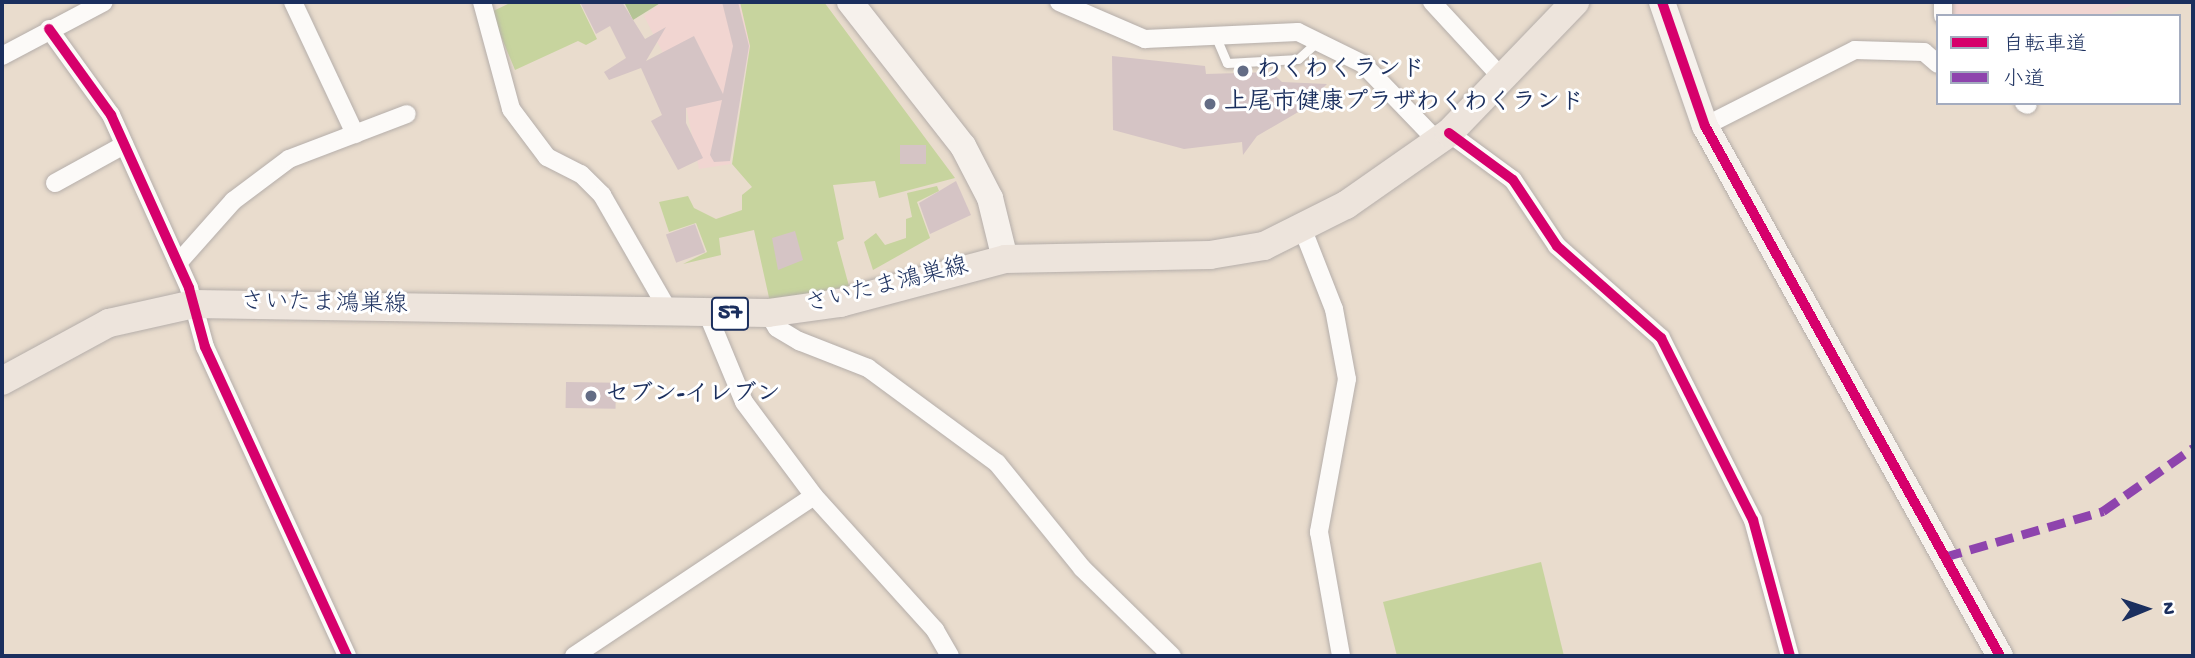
<!DOCTYPE html>
<html>
<head>
<meta charset="utf-8">
<style>
	body { margin:0 }
	#map { position:relative; width:2195px; height:658px; overflow:hidden; background:#e9dccd; font-family:"Gochi Hand","Klee One",sans-serif }
	div>[style] { position:absolute }
	[style*='--x'] { left:calc(var(--x)*1px); top:calc(var(--y)*1px); width:calc(var(--w)*1px); rotate:calc(var(--a)*1deg) }
	.built>* { inset:0; background:#f1d5d1 }
	.green>* { inset:0; background:#c7d49e }
	.forest>* { inset:0; background:#b4c495 }
	.building>* { inset:0; background:#d5c4c5; transform-origin:0 0 }
	.roads { filter:drop-shadow(0 0 2px #b5aeaa) drop-shadow(0 0 2px #b5aeaa) }
	.lane>* { height:9px; margin:-4.5px; padding:0 4.5px; transform-origin:4.5px; border-radius:4.5px; background:#fcfaf8 }
	.street>* { height:18px; margin:-9px; padding:0 9px; transform-origin:9px; border-radius:9px; background:#fcfaf8 }
	.secondary>* { height:26px; margin:-13px; padding:0 13px; transform-origin:13px; border-radius:13px; background:#f6f1ec }
	.primary>* { height:28px; margin:-14px; padding:0 14px; transform-origin:14px; border-radius:14px; background:#ede4dc }
	.quiet>* { height:9px; margin-top:-4.5px; transform-origin:0; background:repeating-linear-gradient(90deg,#8e44ad 0 18px,transparent 0 27px) }
	.cycleway>* { height:10px; margin:-5px; padding:0 5px; transform-origin:5px; border-radius:5px; background:#d6006c }
	.dots>* { width:19px; height:19px; translate:-50% -50%; box-sizing:border-box; border:4px solid #fff; border-radius:50% }
	span { translate:-50% -50%; white-space:nowrap; text-align:center; line-height:1.15; -webkit-text-stroke:6px #fff; paint-order:stroke }
	.shield-label span { padding:2px 5px; background:#fff; border:2px solid; border-radius:5px; -webkit-text-stroke-width:0 }
	.shield-label { font-size:23px; color:#1b2f5e; font-weight:700 }
	.poi-label { font-size:24px; color:#1b2f5e; font-weight:700 }
	.left { translate:0 -50%; text-align:left }
	.street-label { font-size:24px; color:#1b2f5e }
	.frame { position:absolute; inset:0; border:4px solid #1b2f5e; pointer-events:none }
	.legend { position:absolute; left:1936px; top:14px; width:245px; height:91px; box-sizing:border-box; background:#fff; border:2px solid #a4acbf; margin:0; padding:9px 12px; list-style:none; font-size:21px; color:#1b2f5e }
	.legend li { display:flex; align-items:center; gap:14px; height:35px }
	.legend b { width:35px; border:2px solid #a4acbf }
	.north { position:absolute; left:2111px; top:574px; width:70px; height:70px; -webkit-text-stroke:5px #fff; paint-order:stroke; rotate:88deg; font-size:19px; font-weight:700; line-height:28px; text-align:center; color:#1b2f5e }
	.north::after { content:''; display:block; margin:auto; width:24px; height:32px; background:#1b2f5e; clip-path:polygon(50% 0,100% 100%,50% 72%,0 100%) }
</style>
</head>
<body>
<div id="map">
	<div class="built">
		<div style="clip-path:polygon(662px 2px,740px 2px,750px 46px,729px 141px,731px 164px,699px 169px,683px 92px,644px 16px)"></div>
		<div style="clip-path:polygon(1949px 2px,2140px 2px,2105px 16px,1948px 16px)"></div>
	</div>
	<div class="green">
		<div style="clip-path:polygon(512px 2px,579px 2px,597px 39px,586px 45px,578px 41px,515px 70px,491px 12px)"></div>
		<div style="clip-path:polygon(740px 2px,824px 2px,955px 178px,879px 198px,875px 181px,833px 185px,844px 239px,837px 242px,849px 286px,770px 302px,754px 230px,719px 238px,721px 255px,683px 264px,707px 252px,696px 223px,669px 232px,659px 202px,688px 196px,694px 208px,716px 219px,742px 210px,742px 195px,752px 187px,732px 164px,750px 46px)"></div>
		<div style="clip-path:polygon(937px 186px,939px 191px,917px 202px,930px 238px,873px 270px,864px 242px,876px 233px,885px 245px,906px 238px,906px 219px,912px 217px,907px 193px)"></div>
		<div style="clip-path:polygon(1541px 562px,1564px 656px,1397px 656px,1383px 602px)"></div>
	</div>
	<div class="forest">
		<div style="clip-path:polygon(624px 2px,662px 2px,633px 20px)"></div>
	</div>
	<div class="building">
		<div style="clip-path:polygon(580px 2px,622px 2px,645px 39px,666px 27px,646px 61px,694px 36px,723px 94px,733px 46px,722px 2px,738px 2px,749px 46px,730px 161px,714px 162px,710px 155px,722px 100px,686px 108px,686px 123px,703px 158px,678px 170px,651px 121px,662px 115px,641px 68px,609px 80px,604px 72px,626px 58px,610px 26px,596px 34px)"></div>
		<div style="clip-path:polygon(1112px 56px,1205px 66px,1206px 74px,1271px 72px,1282px 82px,1327px 84px,1300px 111px,1257px 136px,1243px 155px,1242px 142px,1184px 149px,1113px 130px)"></div>
		<div style="left:926px;top:145px;width:19px;height:26px;rotate:90deg"></div>
		<div style="clip-path:polygon(956px 181px,971px 215px,930px 234px,919px 203px)"></div>
		<div style="left:695px;top:224px;width:30px;height:31px;rotate:70deg"></div>
		<div style="clip-path:polygon(795px 231px,803px 260px,778px 270px,772px 238px)"></div>
		<div style="left:566px;top:382px;width:50px;height:26px;rotate:1deg"></div>
	</div>
	<div class="roads">
		<div class="lane">
			<div style="--x:1215;--y:35;--w:30;--a:67"></div>
			<div style="--x:1227;--y:63;--w:71;--a:-3.2"></div>
			<div style="--x:1298;--y:59;--w:27;--a:-42"></div>
		</div>
		<div class="street">
			<div style="--x:293;--y:2;--w:146;--a:64.8"></div>
			<div style="--x:482;--y:2;--w:111;--a:74.8"></div>
			<div style="--x:511;--y:109;--w:60;--a:53.1"></div>
			<div style="--x:547;--y:157;--w:38;--a:27"></div>
			<div style="--x:581;--y:174;--w:30;--a:45"></div>
			<div style="--x:602;--y:195;--w:138;--a:60.1"></div>
			<div style="--x:1059;--y:2;--w:94;--a:23.3"></div>
			<div style="--x:1145;--y:39;--w:153;--a:-2.6"></div>
			<div style="--x:1298;--y:32;--w:72;--a:26.2"></div>
			<div style="--x:1363;--y:64;--w:108;--a:46.1"></div>
			<div style="--x:1432;--y:2;--w:106;--a:47.3"></div>
			<div style="--x:1943;--y:16;--w:14;--a:-90"></div>
			<div style="--x:49;--y:29;--w:106;--a:54.2"></div>
			<div style="--x:111;--y:115;--w:190;--a:65.7"></div>
			<div style="--x:189;--y:288;--w:61;--a:74.8"></div>
			<div style="--x:205;--y:347;--w:340;--a:65.3"></div>
			<div style="--x:2;--y:56;--w:115;--a:-27.9"></div>
			<div style="--x:2024;--y:103;--w:4;--a:27"></div>
			<div style="--x:1705;--y:126;--w:168;--a:-26.9"></div>
			<div style="--x:1855;--y:50;--w:69;--a:1.7"></div>
			<div style="--x:1924;--y:52;--w:18;--a:41"></div>
			<div style="--x:1449;--y:133;--w:79;--a:36.3"></div>
			<div style="--x:1513;--y:180;--w:79;--a:56.3"></div>
			<div style="--x:1557;--y:246;--w:139;--a:41.5"></div>
			<div style="--x:1661;--y:338;--w:204;--a:63.2"></div>
			<div style="--x:1753;--y:520;--w:141;--a:74.8"></div>
			<div style="--x:55;--y:183;--w:79;--a:-28.8"></div>
			<div style="--x:1303;--y:230;--w:85;--a:68.6"></div>
			<div style="--x:1334;--y:309;--w:71;--a:79.5"></div>
			<div style="--x:1347;--y:379;--w:156;--a:100.4"></div>
			<div style="--x:1319;--y:532;--w:126;--a:79.9"></div>
			<div style="--x:178;--y:263;--w:83;--a:-48.4"></div>
			<div style="--x:233;--y:201;--w:70;--a:-36.9"></div>
			<div style="--x:289;--y:159;--w:126;--a:-20.9"></div>
			<div style="--x:768;--y:313;--w:17;--a:59"></div>
			<div style="--x:777;--y:328;--w:26;--a:31"></div>
			<div style="--x:799;--y:341;--w:74;--a:21.4"></div>
			<div style="--x:868;--y:368;--w:160;--a:36.4"></div>
			<div style="--x:997;--y:463;--w:135;--a:51"></div>
			<div style="--x:1082;--y:568;--w:126;--a:44.4"></div>
			<div style="--x:708;--y:315;--w:94;--a:67.5"></div>
			<div style="--x:744;--y:402;--w:117;--a:53.3"></div>
			<div style="--x:814;--y:496;--w:181;--a:47.9"></div>
			<div style="--x:935;--y:630;--w:30;--a:60"></div>
			<div style="--x:574;--y:656;--w:288;--a:-33.7"></div>
		</div>
		<div class="secondary">
			<div style="--x:850;--y:2;--w:183;--a:51.9"></div>
			<div style="--x:963;--y:146;--w:59;--a:62.6"></div>
			<div style="--x:990;--y:198;--w:63;--a:76.2"></div>
			<div style="--x:1662;--y:2;--w:131;--a:70.9"></div>
			<div style="--x:1705;--y:126;--w:607;--a:60.9"></div>
		</div>
		<div class="primary">
			<div style="--x:2;--y:381;--w:122;--a:-28.5"></div>
			<div style="--x:109;--y:323;--w:87;--a:-12.6"></div>
			<div style="--x:194;--y:304;--w:574;--a:0.9"></div>
			<div style="--x:768;--y:313;--w:73;--a:-7.9"></div>
			<div style="--x:840;--y:303;--w:171;--a:-14.9"></div>
			<div style="--x:1005;--y:259;--w:205;--a:-1.1"></div>
			<div style="--x:1210;--y:255;--w:55;--a:-9.5"></div>
			<div style="--x:1264;--y:246;--w:92;--a:-26.6"></div>
			<div style="--x:1346;--y:205;--w:126;--a:-35"></div>
			<div style="--x:1449;--y:133;--w:182;--a:-46.1"></div>
		</div>
	</div>
	<div class="quiet">
		<div style="--x:1944;--y:557;--w:166;--a:-16.1"></div>
		<div style="--x:2103;--y:511;--w:110;--a:-35"></div>
	</div>
	<div class="cycleway">
		<div style="--x:1662;--y:2;--w:131;--a:70.9"></div>
		<div style="--x:1705;--y:126;--w:607;--a:60.9"></div>
		<div style="--x:49;--y:29;--w:106;--a:54.2"></div>
		<div style="--x:111;--y:115;--w:190;--a:65.7"></div>
		<div style="--x:189;--y:288;--w:61;--a:74.8"></div>
		<div style="--x:205;--y:347;--w:340;--a:65.3"></div>
		<div style="--x:1449;--y:133;--w:79;--a:36.3"></div>
		<div style="--x:1513;--y:180;--w:79;--a:56.3"></div>
		<div style="--x:1557;--y:246;--w:139;--a:41.5"></div>
		<div style="--x:1661;--y:338;--w:204;--a:63.2"></div>
		<div style="--x:1753;--y:520;--w:141;--a:74.8"></div>
	</div>
	<div class="dots">
		<div style="left:1243px;top:71px;background:#636c85"></div>
		<div style="left:1210px;top:104px;background:#636c85"></div>
		<div style="left:591px;top:396px;background:#636c85"></div>
	</div>
	<div class="shield-label">
		<span style="left:730px;top:314px">57</span>
	</div>
	<div class="poi-label">
		<span class="left" style="left:1257px;top:71px">わくわくランド</span>
		<span class="left" style="left:1224px;top:104px">上尾市健康プラザわくわくランド</span>
		<span class="left" style="left:605px;top:396px">セブン-イレブン</span>
	</div>
	<div class="street-label">
		<span style="left:887px;top:287px;rotate:-14deg">さいたま鴻巣線</span>
		<span style="left:324px;top:305px;rotate:1deg">さいたま鴻巣線</span>
	</div>
	<div class="frame"></div>
	<ul class="legend">
	<li><b style="height:9px;background:#d6006c"></b>自転車道</li>
	<li><b style="height:9px;background:#8e44ad"></b>小道</li>
	</ul>
	<div class="north">N</div>
</div>
</body>
</html>
